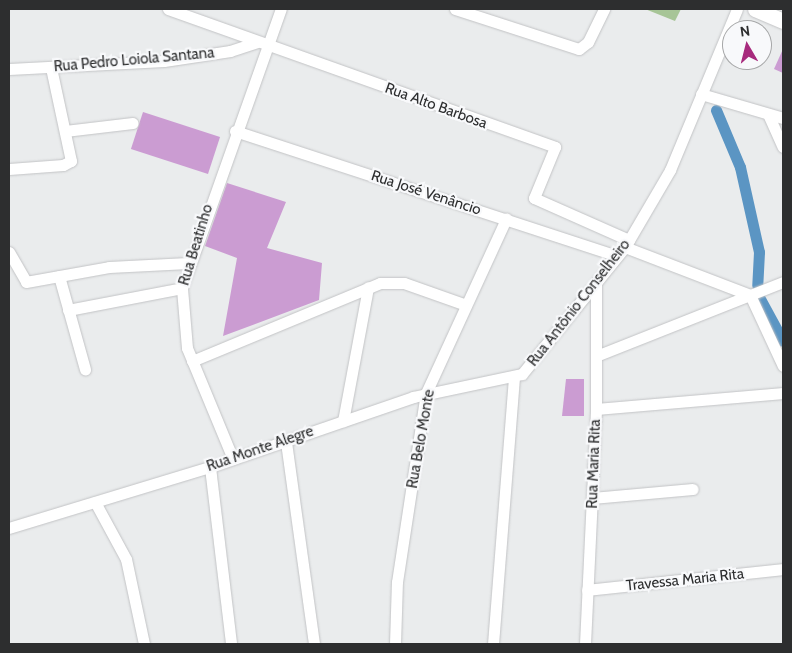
<!DOCTYPE html>
<html>
<head>
<meta charset="utf-8">
<style>
	body { margin:0 }
	#map { position:relative; width:792px; height:653px; overflow:hidden; background:#eaeced; font-family:Cabin,sans-serif }
	div>[style] { position:absolute }
	[style*='--x'] { left:calc(var(--x)*1px); top:calc(var(--y)*1px); width:calc(var(--w)*1px); rotate:calc(var(--a)*1deg) }
	.green>* { inset:0; background:#a7c597 }
	.canal>* { height:11px; margin:-5.5px; padding:0 5.5px; transform-origin:5.5px; border-radius:5.5px; background:#5b95c3 }
	.building>* { inset:0; background:#cb9cd2; transform-origin:0 0 }
	.roads { filter:drop-shadow(0 0 1px #c2c3c5) drop-shadow(0 0 1px #c2c3c5) }
	.street>* { height:11px; margin:-5.5px; padding:0 5.5px; transform-origin:5.5px; border-radius:5.5px; background:#fff }
	.secondary>* { height:15px; margin:-7.5px; padding:0 7.5px; transform-origin:7.5px; border-radius:7.5px; background:#fff }
	span { translate:-50% -50%; white-space:nowrap; text-align:center; line-height:1.15; -webkit-text-stroke:4.5px #f8f9fb; paint-order:stroke }
	.street-label { font-size:15px; color:#2d2e2f }
	.frame { position:absolute; inset:0; border:10px solid #2d2e2f; pointer-events:none }
	.north { position:absolute; left:722px; top:20px; width:50px; height:50px; box-sizing:border-box; background:#f8f9fb; border:1px solid #a7a8a9; border-radius:50%; rotate:352deg; font-size:14px; font-weight:700; line-height:20px; text-align:center; color:#2d2e2f }
	.north::after { content:''; display:block; margin:auto; width:18px; height:22px; background:#a72a7d; clip-path:polygon(50% 0,100% 100%,50% 72%,0 100%) }
</style>
</head>
<body>
<div id="map">
	<div class="green">
		<div style="clip-path:polygon(645px 9px,681px 9px,675px 21px)"></div>
	</div>
	<div class="canal">
		<div style="--x:716;--y:110;--w:62;--a:67.2"></div>
		<div style="--x:740;--y:167;--w:87;--a:77.4"></div>
		<div style="--x:759;--y:252;--w:33;--a:93"></div>
		<div style="--x:759;--y:297;--w:50;--a:61.4"></div>
	</div>
	<div class="building">
		<div style="clip-path:polygon(783px 49px,783px 73px,774px 69px)"></div>
		<div style="left:143px;top:112px;width:81px;height:39px;rotate:18deg"></div>
		<div style="clip-path:polygon(227px 183px,286px 202px,267px 248px,322px 263px,319px 300px,223px 336px,237px 258px,205px 246px)"></div>
		<div style="clip-path:polygon(566px 379px,584px 379px,584px 416px,562px 416px)"></div>
	</div>
	<div class="roads">
		<div class="street">
			<div style="--x:168;--y:9;--w:411;--a:19.6"></div>
			<div style="--x:555;--y:147;--w:55;--a:112.4"></div>
			<div style="--x:534;--y:198;--w:104;--a:23.9"></div>
			<div style="--x:455;--y:9;--w:130;--a:17.9"></div>
			<div style="--x:579;--y:49;--w:11;--a:-38"></div>
			<div style="--x:588;--y:42;--w:37;--a:-64"></div>
			<div style="--x:9;--y:69;--w:155;--a:-3"></div>
			<div style="--x:164;--y:61;--w:67;--a:-8.6"></div>
			<div style="--x:230;--y:51;--w:28;--a:-18"></div>
			<div style="--x:701;--y:94;--w:85;--a:16.3"></div>
			<div style="--x:768;--y:114;--w:36;--a:66"></div>
			<div style="--x:65;--y:131;--w:68;--a:-6.7"></div>
			<div style="--x:235;--y:131;--w:402;--a:18.1"></div>
			<div style="--x:9;--y:169;--w:54;--a:-4.2"></div>
			<div style="--x:63;--y:165;--w:9;--a:-27"></div>
			<div style="--x:71;--y:161;--w:95;--a:-102.1"></div>
			<div style="--x:625;--y:247;--w:134;--a:21"></div>
			<div style="--x:9;--y:252;--w:34;--a:60"></div>
			<div style="--x:26;--y:282;--w:84;--a:-10.2"></div>
			<div style="--x:109;--y:267;--w:79;--a:-2.9"></div>
			<div style="--x:59;--y:276;--w:97;--a:74.4"></div>
			<div style="--x:750;--y:295;--w:78;--a:65.1"></div>
			<div style="--x:68;--y:310;--w:116;--a:-10.9"></div>
			<div style="--x:596;--y:356;--w:201;--a:-21.6"></div>
			<div style="--x:192;--y:361;--w:204;--a:-22.5"></div>
			<div style="--x:380;--y:283;--w:24;--a:0"></div>
			<div style="--x:404;--y:283;--w:66;--a:19.5"></div>
			<div style="--x:596;--y:409;--w:188;--a:-4.9"></div>
			<div style="--x:343;--y:421;--w:136;--a:-79.4"></div>
			<div style="--x:286;--y:442;--w:204;--a:82.1"></div>
			<div style="--x:233;--y:459;--w:120;--a:-112.5"></div>
			<div style="--x:187;--y:348;--w:60;--a:-94.8"></div>
			<div style="--x:182;--y:288;--w:296;--a:-70.5"></div>
			<div style="--x:210;--y:467;--w:178;--a:83.2"></div>
			<div style="--x:592;--y:498;--w:101;--a:-5.1"></div>
			<div style="--x:95;--y:502;--w:65;--a:61.5"></div>
			<div style="--x:126;--y:559;--w:87;--a:78"></div>
			<div style="--x:9;--y:528;--w:210;--a:-16.9"></div>
			<div style="--x:210;--y:467;--w:215;--a:-19"></div>
			<div style="--x:413;--y:397;--w:111;--a:-11.9"></div>
			<div style="--x:522;--y:374;--w:164;--a:-51"></div>
			<div style="--x:625;--y:247;--w:89;--a:-59.7"></div>
			<div style="--x:670;--y:170;--w:174;--a:-67.4"></div>
			<div style="--x:587;--y:590;--w:197;--a:-6.1"></div>
			<div style="--x:395;--y:644;--w:62;--a:-88.2"></div>
			<div style="--x:397;--y:582;--w:191;--a:-81.3"></div>
			<div style="--x:426;--y:393;--w:192;--a:-65.3"></div>
			<div style="--x:493;--y:644;--w:267;--a:-85.5"></div>
			<div style="--x:585;--y:644;--w:235;--a:-87.3"></div>
			<div style="--x:596;--y:409;--w:126;--a:-90"></div>
		</div>
		<div class="secondary">
			<div style="--x:755;--y:9;--w:30;--a:23"></div>
		</div>
	</div>
	<div class="street-label">
		<span style="left:134px;top:60px;rotate:-5deg">Rua Pedro Loiola Santana</span>
		<span style="left:436px;top:106px;rotate:20deg">Rua Alto Barbosa</span>
		<span style="left:426px;top:193px;rotate:18deg">Rua José Venâncio</span>
		<span style="left:196px;top:245px;rotate:-73deg">Rua Beatinho</span>
		<span style="left:579px;top:303px;rotate:-52deg">Rua Antônio Conselheiro</span>
		<span style="left:421px;top:439px;rotate:-80deg">Rua Belo Monte</span>
		<span style="left:260px;top:449px;rotate:-19deg">Rua Monte Alegre</span>
		<span style="left:594px;top:464px;rotate:-88deg">Rua Maria Rita</span>
		<span style="left:685px;top:580px;rotate:-6deg">Travessa Maria Rita</span>
	</div>
	<div class="frame"></div>
	<div class="north">N</div>
</div>
</body>
</html>
